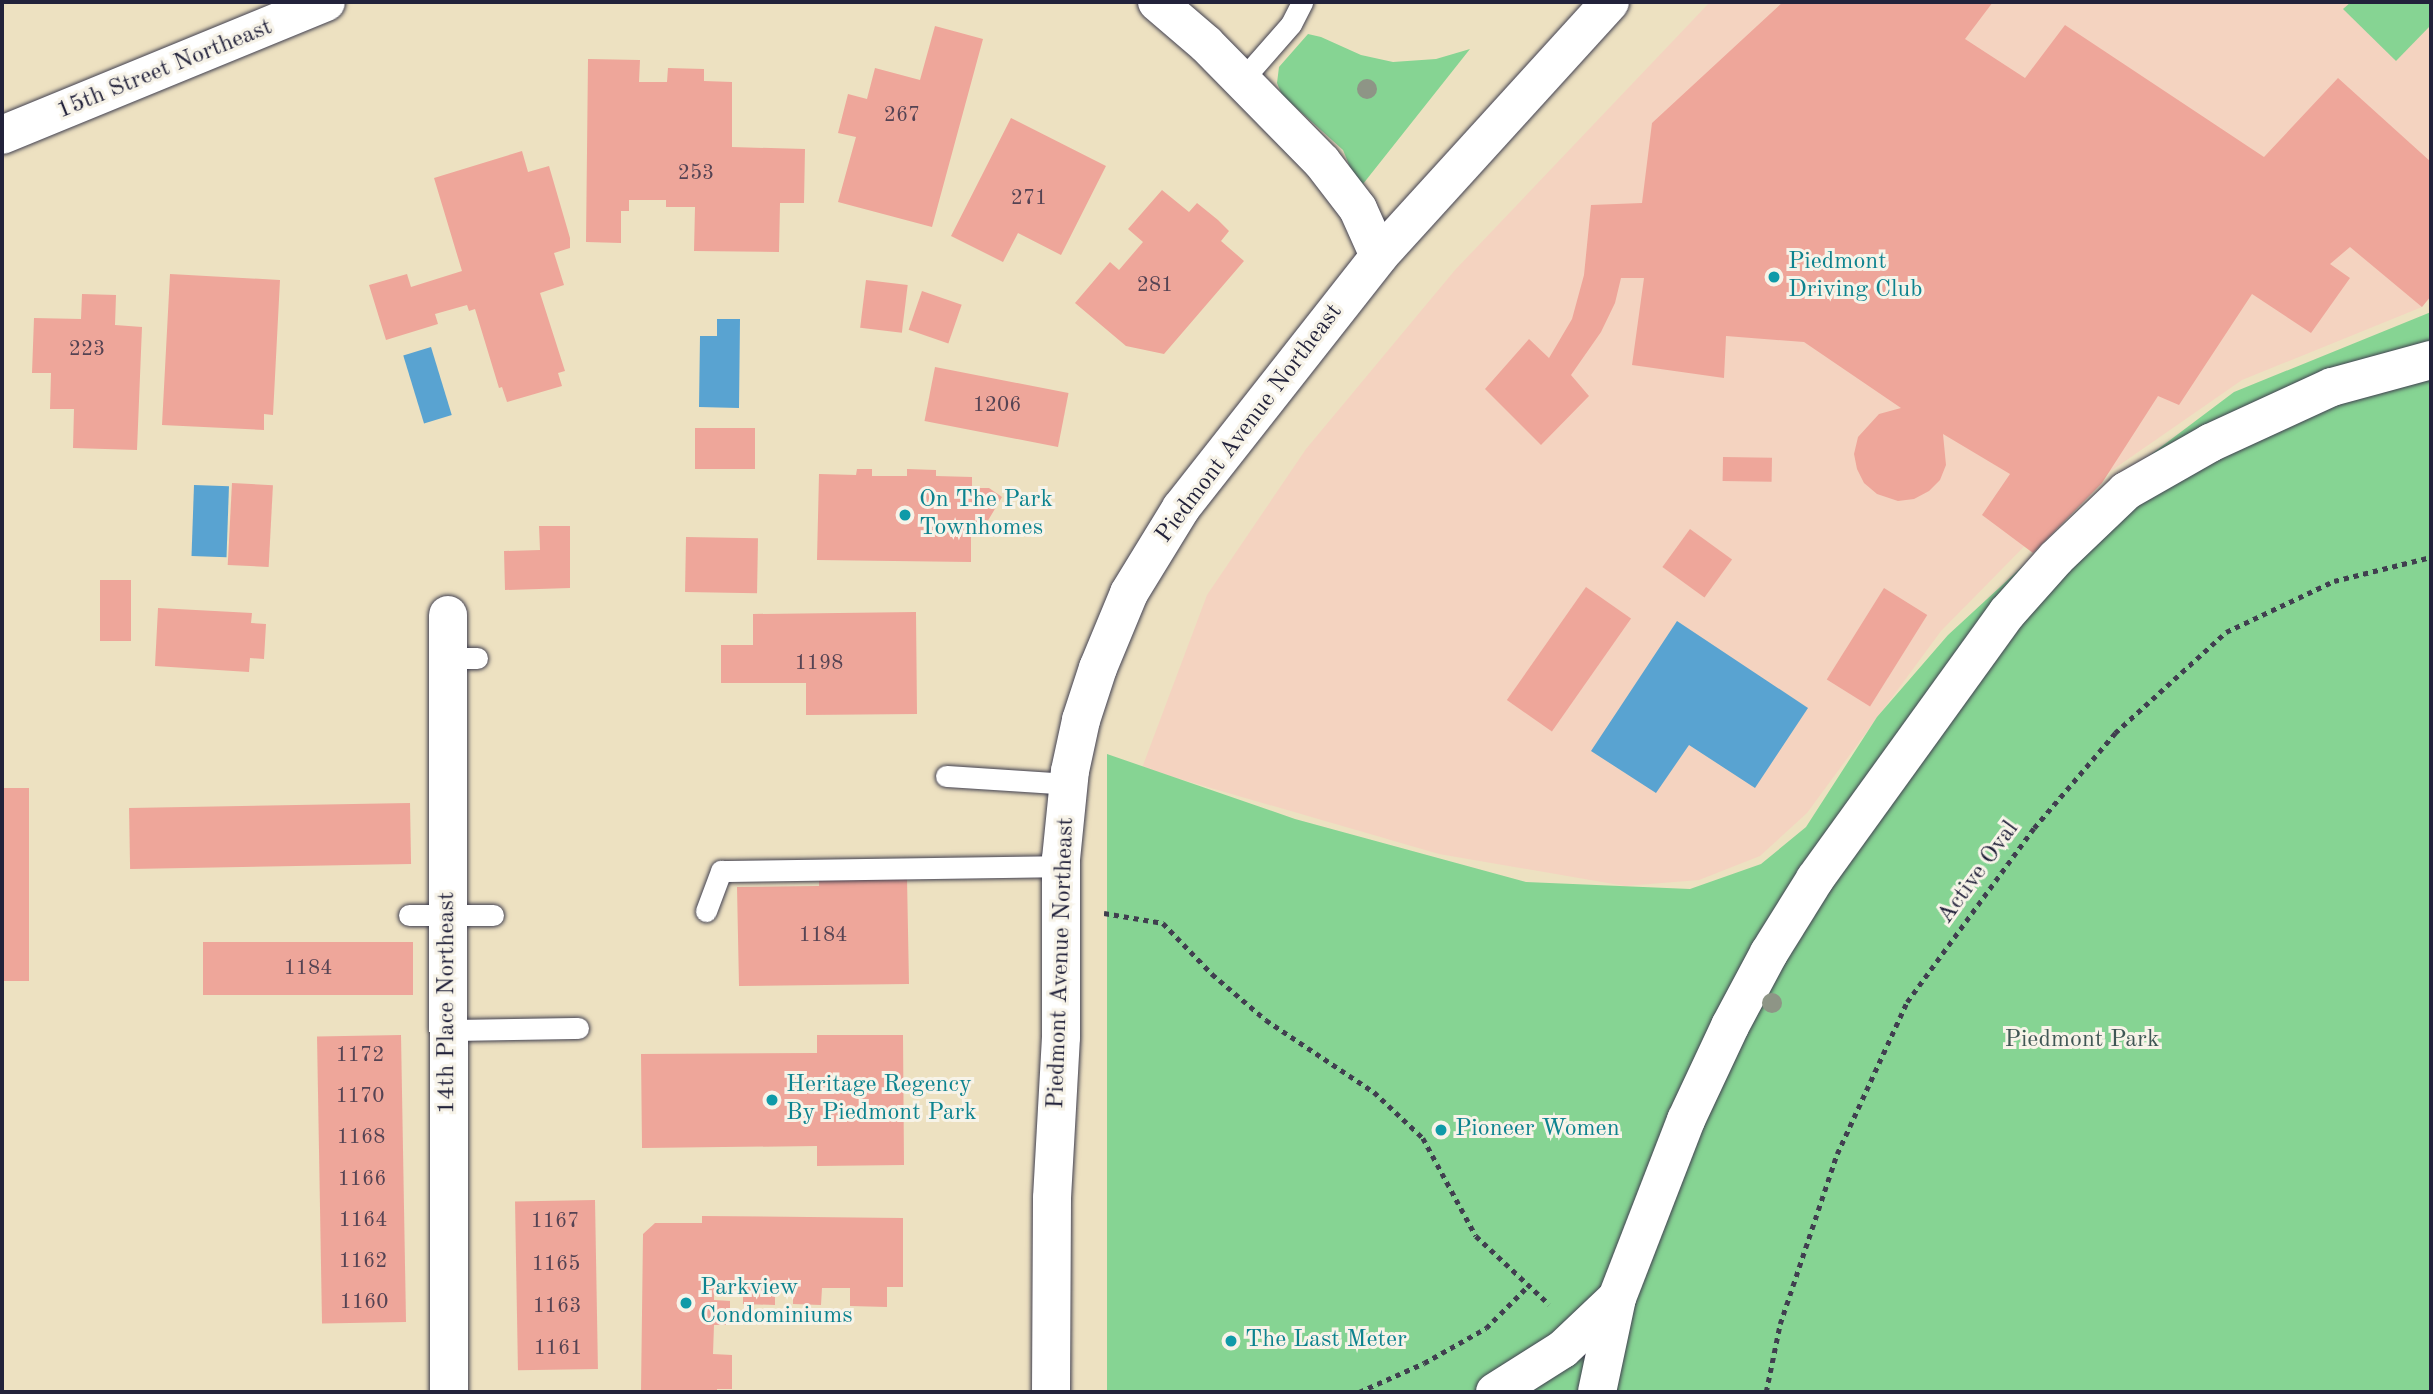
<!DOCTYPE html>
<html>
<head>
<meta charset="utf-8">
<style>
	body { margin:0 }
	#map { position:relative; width:2433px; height:1394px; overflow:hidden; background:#ede1c1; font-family:"Old Standard TT",serif }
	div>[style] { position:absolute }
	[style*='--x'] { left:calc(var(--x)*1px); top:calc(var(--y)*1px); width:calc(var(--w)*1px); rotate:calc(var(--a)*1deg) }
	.built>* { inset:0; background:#f4d3c0 }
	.green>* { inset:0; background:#86d493 }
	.water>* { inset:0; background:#59a3d1; transform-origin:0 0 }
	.building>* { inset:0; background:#eea69a; transform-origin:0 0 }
	.path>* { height:4.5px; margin-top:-2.25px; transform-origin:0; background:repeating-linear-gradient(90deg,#403f4f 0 5px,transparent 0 10px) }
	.roads { filter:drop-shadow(0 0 2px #403f4f) drop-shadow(0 0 2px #403f4f) }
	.lane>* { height:21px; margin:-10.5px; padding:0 10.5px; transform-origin:10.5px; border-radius:10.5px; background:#fff }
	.street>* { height:38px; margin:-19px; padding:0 19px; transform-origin:19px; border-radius:19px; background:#fff }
	.secondary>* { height:38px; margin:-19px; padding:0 19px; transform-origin:19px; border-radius:19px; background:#fff }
	.trees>* { width:20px; height:20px; margin:-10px; border-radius:50%; background:#8e9586 }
	.dots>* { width:19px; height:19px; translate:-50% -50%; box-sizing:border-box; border:4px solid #f7f3e8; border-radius:50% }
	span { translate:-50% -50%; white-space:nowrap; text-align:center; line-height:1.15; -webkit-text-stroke:6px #f7f3e8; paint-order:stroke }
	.number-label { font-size:21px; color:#554353 }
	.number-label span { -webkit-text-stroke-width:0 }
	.street-label { font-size:24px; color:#22223b }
	.culture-label { font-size:24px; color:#0d838f }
	.left { translate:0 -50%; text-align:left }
	.park-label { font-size:24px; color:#405755 }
	.frame { position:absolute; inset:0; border:4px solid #22223b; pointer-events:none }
</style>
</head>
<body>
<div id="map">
	<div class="built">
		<div style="clip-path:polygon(1710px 2px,2431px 2px,2431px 296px,2422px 307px,2242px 380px,2072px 498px,1941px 631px,1807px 813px,1760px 856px,1699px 880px,1625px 886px,1439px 854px,1142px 768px,1207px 595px,1306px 449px,1455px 270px)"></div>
	</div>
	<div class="green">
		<div style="clip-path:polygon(2351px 2px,2431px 2px,2431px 25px,2396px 61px,2343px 9px)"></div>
		<div style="clip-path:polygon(1308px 34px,1321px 37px,1361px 55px,1393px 62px,1436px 59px,1470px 49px,1359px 189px,1343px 150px,1282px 95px,1277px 83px,1279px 67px)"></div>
		<div style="clip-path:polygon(2431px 312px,2431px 1392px,1107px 1392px,1107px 754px,1295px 819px,1526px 882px,1690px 889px,1761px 864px,1806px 827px,1877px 717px,1948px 635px,2113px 483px,2234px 392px)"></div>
	</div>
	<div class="water">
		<div style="clip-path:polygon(717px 319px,740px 319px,739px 408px,699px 407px,700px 336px,717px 336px)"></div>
		<div style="left:431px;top:347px;width:71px;height:29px;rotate:73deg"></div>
		<div style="left:194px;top:485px;width:35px;height:71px;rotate:2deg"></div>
		<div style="clip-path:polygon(1677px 621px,1808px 708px,1755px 788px,1689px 745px,1656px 793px,1591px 751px)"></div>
	</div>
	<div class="building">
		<div style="clip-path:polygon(1783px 2px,1993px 2px,1965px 39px,2025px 78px,2065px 25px,2264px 157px,2338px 78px,2431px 162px,2431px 296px,2422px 307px,2350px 247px,2330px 264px,2350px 278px,2311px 333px,2252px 294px,2179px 405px,2158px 396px,2102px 483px,2033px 553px,1982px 515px,2010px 474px,1943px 434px,1946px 465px,1940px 480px,1929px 491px,1914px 499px,1898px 501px,1877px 494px,1864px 483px,1857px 469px,1854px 454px,1858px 437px,1879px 414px,1901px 408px,1804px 342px,1726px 336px,1724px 378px,1632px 365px,1644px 278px,1621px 278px,1615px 303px,1601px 332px,1571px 375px,1589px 396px,1541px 445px,1485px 389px,1529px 339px,1549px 358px,1572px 319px,1584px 275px,1591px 205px,1642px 203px,1652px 123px)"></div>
		<div style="clip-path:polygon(935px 26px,983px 39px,932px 227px,838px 202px,856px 137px,838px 133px,848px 94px,867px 99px,875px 68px,920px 80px)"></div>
		<div style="clip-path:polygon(588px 59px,640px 60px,639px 82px,667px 82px,668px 68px,704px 69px,704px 81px,732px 82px,732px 147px,805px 149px,804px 203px,780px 203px,779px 252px,694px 251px,695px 207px,666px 207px,666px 200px,629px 200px,629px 211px,621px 211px,621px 243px,586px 242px)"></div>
		<div style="clip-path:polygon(1011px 118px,1106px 166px,1061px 255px,1018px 233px,1003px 262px,951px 236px)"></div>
		<div style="clip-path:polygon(522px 151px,528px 172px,549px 166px,570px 238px,570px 248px,554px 253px,564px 285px,540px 293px,565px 371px,558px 373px,562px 386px,507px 402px,502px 387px,499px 388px,475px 309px,469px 311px,467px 305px,435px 314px,438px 324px,386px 340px,369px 285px,407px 274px,411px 287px,462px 271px,434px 178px)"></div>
		<div style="clip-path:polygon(1162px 190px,1189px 212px,1197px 203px,1218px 220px,1229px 231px,1221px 241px,1244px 261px,1164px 354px,1126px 346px,1075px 303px,1110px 262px,1119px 270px,1143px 242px,1128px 229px)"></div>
		<div style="clip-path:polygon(170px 274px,280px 280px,273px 415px,264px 414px,264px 430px,162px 425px)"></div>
		<div style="left:866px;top:280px;width:42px;height:48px;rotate:7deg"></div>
		<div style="left:922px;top:291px;width:42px;height:41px;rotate:19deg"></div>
		<div style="clip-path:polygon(82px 294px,116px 295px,115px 325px,142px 327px,137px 450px,73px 448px,74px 409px,50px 409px,51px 373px,32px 373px,34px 318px,81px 319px)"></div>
		<div style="left:935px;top:367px;width:136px;height:55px;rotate:11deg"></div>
		<div style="left:695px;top:428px;width:60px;height:41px"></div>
		<div style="left:1723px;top:457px;width:49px;height:24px;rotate:1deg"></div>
		<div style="clip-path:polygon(857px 469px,872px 469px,872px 476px,907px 476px,907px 469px,936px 470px,936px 476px,972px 477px,972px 488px,989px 488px,1002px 497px,980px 534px,971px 534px,971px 562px,817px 560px,819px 474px,856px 475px)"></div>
		<div style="left:232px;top:483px;width:41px;height:82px;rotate:3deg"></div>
		<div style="clip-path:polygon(539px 526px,570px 526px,570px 588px,505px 590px,504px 551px,540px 550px)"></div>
		<div style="left:1690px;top:529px;width:52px;height:47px;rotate:36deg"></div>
		<div style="left:686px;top:537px;width:72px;height:55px;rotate:1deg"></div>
		<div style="left:100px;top:580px;width:31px;height:61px"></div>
		<div style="left:1586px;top:587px;width:55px;height:138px;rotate:35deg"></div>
		<div style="left:1884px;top:588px;width:51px;height:108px;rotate:32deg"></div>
		<div style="clip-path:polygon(158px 608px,252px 613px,251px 623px,266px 624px,264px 659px,250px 658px,249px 672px,155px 666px)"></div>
		<div style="clip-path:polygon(916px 612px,917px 714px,806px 715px,806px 683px,721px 683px,721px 645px,753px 645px,753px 614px)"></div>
		<div style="left:2px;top:788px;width:27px;height:193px"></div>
		<div style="left:410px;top:803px;width:61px;height:281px;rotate:89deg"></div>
		<div style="clip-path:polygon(907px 877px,909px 984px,739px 986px,737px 887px,819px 886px,819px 878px)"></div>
		<div style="left:413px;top:942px;width:53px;height:210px;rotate:90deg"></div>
		<div style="left:401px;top:1035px;width:287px;height:84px;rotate:89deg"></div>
		<div style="clip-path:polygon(817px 1035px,903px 1035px,904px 1165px,817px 1166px,817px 1146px,642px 1148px,641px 1054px,817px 1053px)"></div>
		<div style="left:595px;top:1200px;width:169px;height:80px;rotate:89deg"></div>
		<div style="clip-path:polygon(702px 1216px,903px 1218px,903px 1287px,887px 1287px,887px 1307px,850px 1306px,850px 1288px,822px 1288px,821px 1305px,793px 1304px,793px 1288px,775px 1288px,775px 1305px,743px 1304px,743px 1287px,714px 1287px,714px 1300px,730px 1301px,730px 1325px,714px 1325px,713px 1354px,732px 1355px,732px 1389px,717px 1389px,717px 1392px,641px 1392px,643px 1234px,655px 1223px,702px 1223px)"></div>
	</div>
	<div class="path">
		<div style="--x:1104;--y:913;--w:60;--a:9.6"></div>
		<div style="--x:1163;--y:923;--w:71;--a:46.1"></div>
		<div style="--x:1212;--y:974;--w:71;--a:40.4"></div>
		<div style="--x:1266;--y:1020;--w:130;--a:33.7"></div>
		<div style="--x:1374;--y:1092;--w:67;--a:43.2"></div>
		<div style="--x:1423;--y:1138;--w:111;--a:61.6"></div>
		<div style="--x:1476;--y:1236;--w:100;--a:43"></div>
		<div style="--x:1359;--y:1392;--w:71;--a:-24"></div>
		<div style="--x:1424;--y:1363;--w:71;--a:-29.4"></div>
		<div style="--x:1486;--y:1328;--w:61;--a:-45"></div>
		<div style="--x:1766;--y:1392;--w:69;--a:-78.4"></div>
		<div style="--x:1780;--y:1324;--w:179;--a:-71.5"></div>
		<div style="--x:1837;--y:1154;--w:167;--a:-65.3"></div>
		<div style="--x:1907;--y:1002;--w:215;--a:-53.9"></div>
		<div style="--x:2034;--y:828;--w:125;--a:-49.5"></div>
		<div style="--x:2115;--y:733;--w:150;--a:-42.3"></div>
		<div style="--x:2226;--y:632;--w:119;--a:-25.3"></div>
		<div style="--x:2334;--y:581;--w:100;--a:-13.9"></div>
	</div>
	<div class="roads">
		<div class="lane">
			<div style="--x:1242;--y:80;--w:74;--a:-48.8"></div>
			<div style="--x:1291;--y:24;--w:25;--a:-63"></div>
			<div style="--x:448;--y:658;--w:29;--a:0"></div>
			<div style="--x:946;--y:776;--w:123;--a:3.7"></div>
			<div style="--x:706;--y:911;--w:43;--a:-69.4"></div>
			<div style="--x:721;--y:871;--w:340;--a:-0.8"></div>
			<div style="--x:409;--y:915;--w:84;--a:0"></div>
			<div style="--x:449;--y:1030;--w:129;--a:-0.9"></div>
		</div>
		<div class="street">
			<div style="--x:1157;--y:2;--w:65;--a:40.6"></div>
			<div style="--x:1206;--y:44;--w:165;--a:45.5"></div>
			<div style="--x:1322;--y:162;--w:59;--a:52.5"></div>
			<div style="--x:1358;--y:209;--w:51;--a:65.9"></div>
			<div style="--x:2;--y:135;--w:350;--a:-22.3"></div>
			<div style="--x:448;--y:615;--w:777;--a:89.93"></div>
			<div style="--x:1495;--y:1392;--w:80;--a:-32.3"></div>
			<div style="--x:1563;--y:1349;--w:74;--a:-43.4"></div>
			<div style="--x:1597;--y:1392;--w:96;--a:-78"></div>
			<div style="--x:1617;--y:1298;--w:191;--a:-68.8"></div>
			<div style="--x:1686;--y:1120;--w:104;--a:-64.9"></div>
			<div style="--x:1730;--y:1026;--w:83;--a:-61.9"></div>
			<div style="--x:1769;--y:953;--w:87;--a:-58.1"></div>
			<div style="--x:1815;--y:879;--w:328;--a:-54.2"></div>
			<div style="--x:2007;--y:613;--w:74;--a:-48.3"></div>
			<div style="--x:2056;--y:558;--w:97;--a:-43.7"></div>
			<div style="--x:2126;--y:491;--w:97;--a:-29.7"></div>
			<div style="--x:2210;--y:443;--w:134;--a:-24.7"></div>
			<div style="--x:2332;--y:387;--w:103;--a:-15.3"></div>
		</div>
		<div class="secondary">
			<div style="--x:1051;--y:1392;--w:194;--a:-89.7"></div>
			<div style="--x:1052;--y:1198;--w:161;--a:-86.8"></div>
			<div style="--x:1061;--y:1037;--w:178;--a:-90"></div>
			<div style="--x:1061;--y:859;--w:88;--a:-84.2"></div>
			<div style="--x:1070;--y:771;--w:52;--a:-77.8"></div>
			<div style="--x:1081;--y:720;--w:55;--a:-71.9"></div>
			<div style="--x:1098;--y:668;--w:81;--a:-67.5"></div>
			<div style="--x:1129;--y:593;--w:100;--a:-58.5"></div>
			<div style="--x:1181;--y:508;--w:320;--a:-51.8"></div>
			<div style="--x:1379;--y:256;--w:343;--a:-47.7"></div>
		</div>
	</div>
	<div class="trees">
		<div style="left:1367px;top:89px"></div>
		<div style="left:1772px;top:1003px"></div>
	</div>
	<div class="dots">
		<div style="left:1774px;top:277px;background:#0f9aa8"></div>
		<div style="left:905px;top:515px;background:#0f9aa8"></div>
		<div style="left:772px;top:1100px;background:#0f9aa8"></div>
		<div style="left:1441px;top:1130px;background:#0f9aa8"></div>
		<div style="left:686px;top:1303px;background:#0f9aa8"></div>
		<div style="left:1231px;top:1341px;background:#0f9aa8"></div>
	</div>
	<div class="number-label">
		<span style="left:902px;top:116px">267</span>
		<span style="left:696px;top:174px">253</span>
		<span style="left:1029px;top:199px">271</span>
		<span style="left:1155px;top:286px">281</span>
		<span style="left:87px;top:350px">223</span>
		<span style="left:997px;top:406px">1206</span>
		<span style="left:819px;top:664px">1198</span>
		<span style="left:823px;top:936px">1184</span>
		<span style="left:308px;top:969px">1184</span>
		<span style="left:360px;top:1056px">1172</span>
		<span style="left:360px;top:1097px">1170</span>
		<span style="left:361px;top:1138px">1168</span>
		<span style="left:362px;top:1180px">1166</span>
		<span style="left:363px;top:1221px">1164</span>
		<span style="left:555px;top:1222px">1167</span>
		<span style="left:363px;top:1262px">1162</span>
		<span style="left:556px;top:1265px">1165</span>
		<span style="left:364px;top:1303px">1160</span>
		<span style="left:557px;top:1307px">1163</span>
		<span style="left:558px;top:1349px">1161</span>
	</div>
	<div class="street-label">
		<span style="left:165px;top:70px;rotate:-22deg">15th Street Northeast</span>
		<span style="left:1250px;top:424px;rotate:-53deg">Piedmont Avenue Northeast</span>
		<span style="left:1979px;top:873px;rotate:-54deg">Active Oval</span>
		<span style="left:1062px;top:963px;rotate:-88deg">Piedmont Avenue Northeast</span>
		<span style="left:448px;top:1003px;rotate:-90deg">14th Place Northeast</span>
	</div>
	<div class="culture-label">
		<span class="left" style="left:1788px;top:277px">Piedmont<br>Driving Club</span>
		<span class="left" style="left:919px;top:515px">On The Park<br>Townhomes</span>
		<span class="left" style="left:786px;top:1100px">Heritage Regency<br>By Piedmont Park</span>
		<span class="left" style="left:1455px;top:1130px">Pioneer Women</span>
		<span class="left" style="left:700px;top:1303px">Parkview<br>Condominiums</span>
		<span class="left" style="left:1245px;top:1341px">The Last Meter</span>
	</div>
	<div class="park-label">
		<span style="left:2082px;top:1041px">Piedmont Park</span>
	</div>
	<div class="frame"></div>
</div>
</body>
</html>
